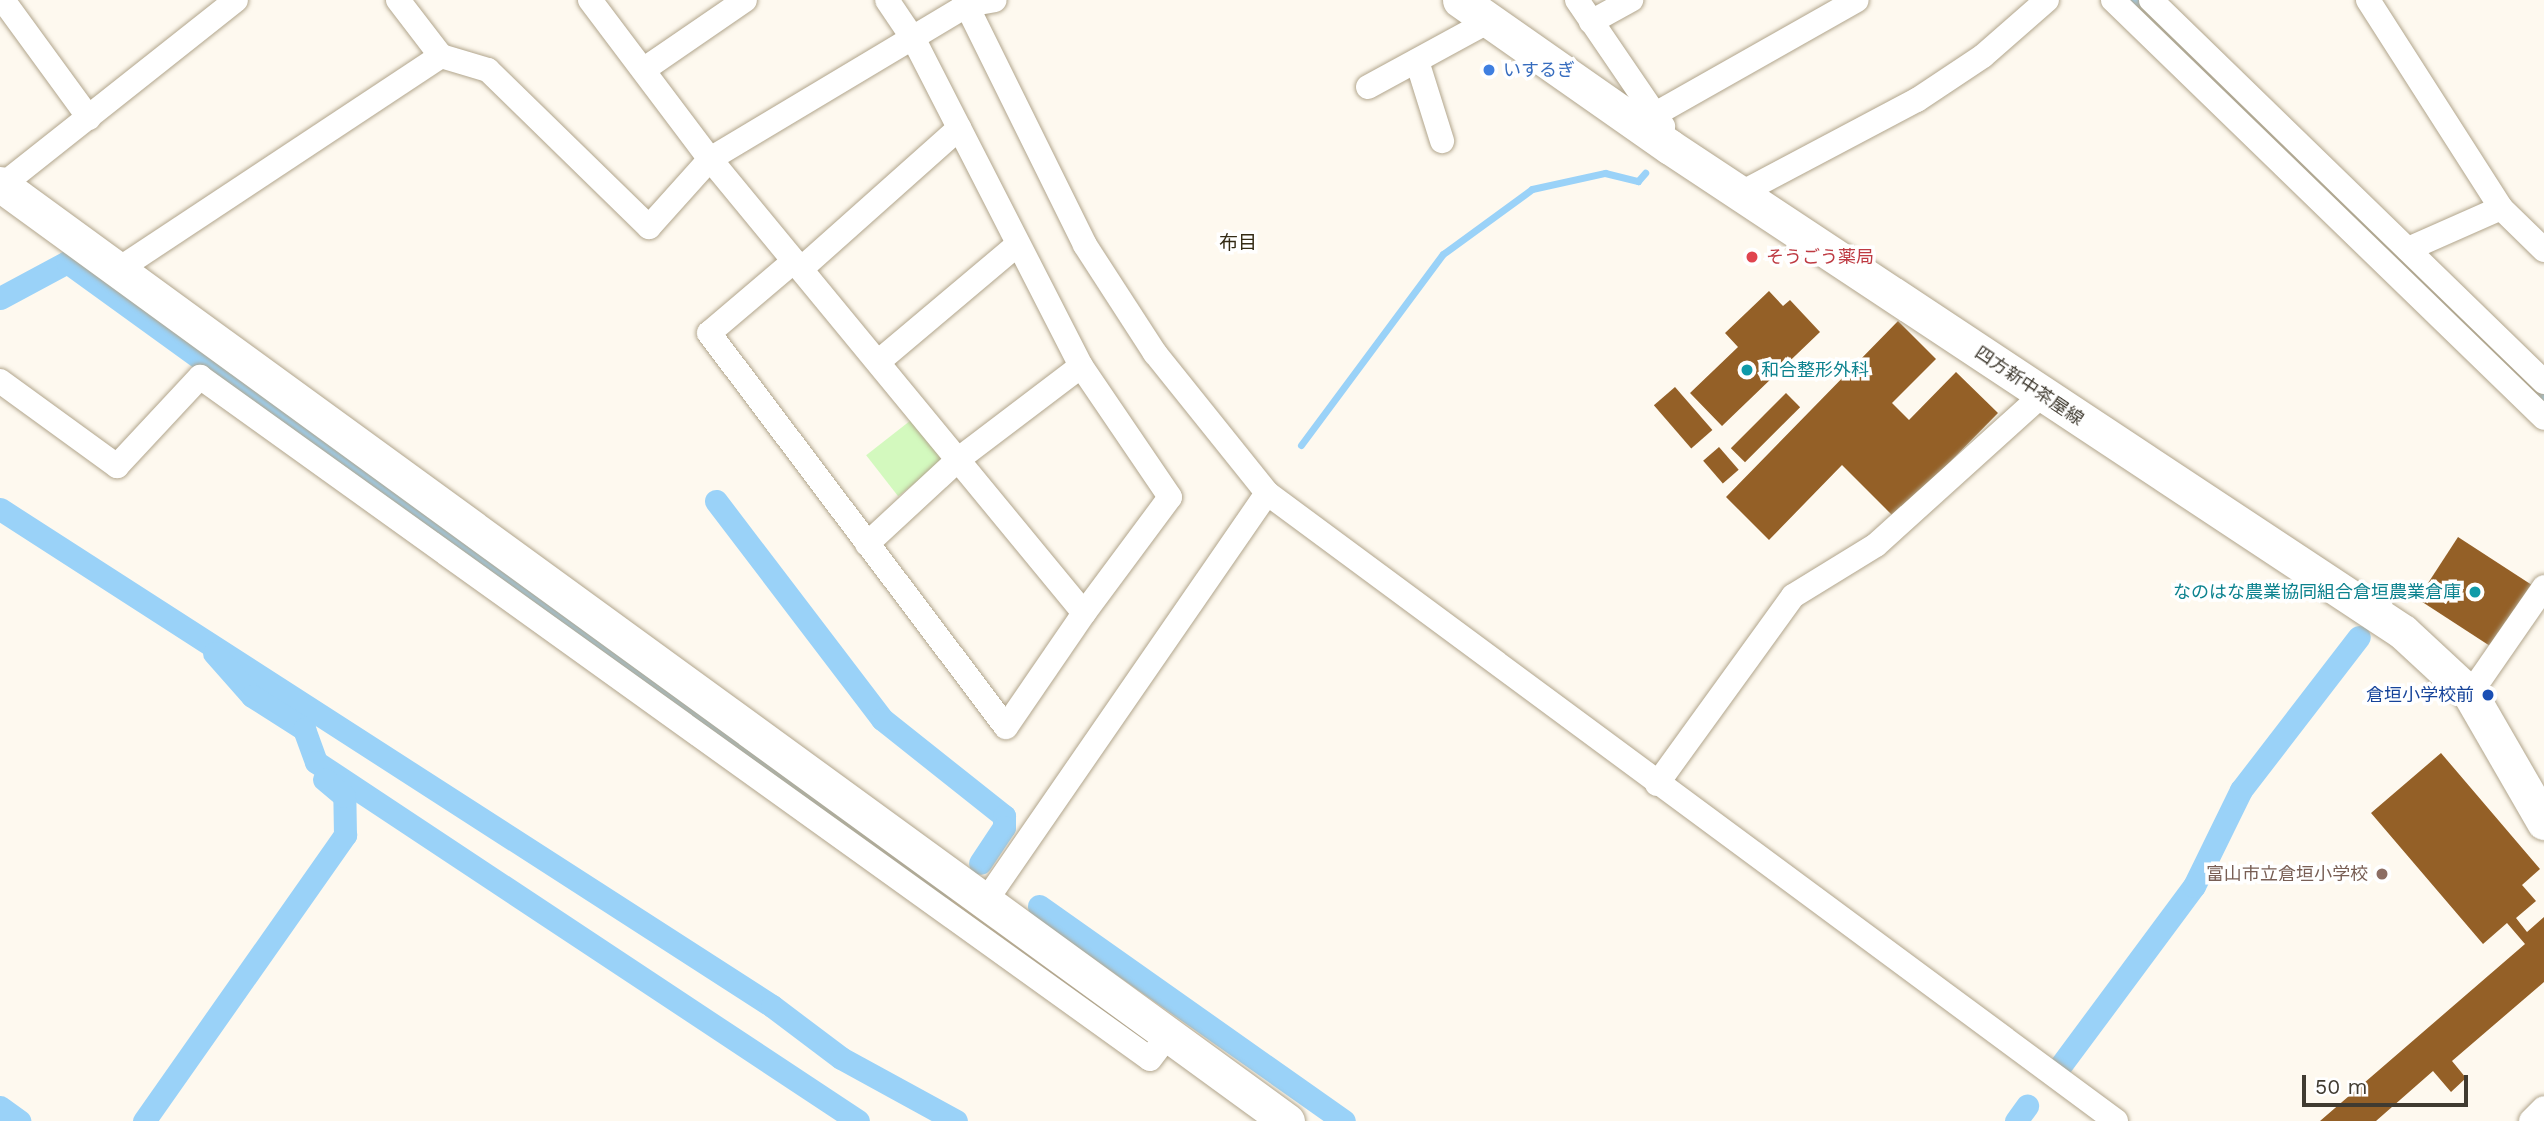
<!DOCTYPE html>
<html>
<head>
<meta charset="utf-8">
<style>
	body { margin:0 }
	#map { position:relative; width:2544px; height:1121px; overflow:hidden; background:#fef9ef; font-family:"Work Sans","Noto Sans JP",sans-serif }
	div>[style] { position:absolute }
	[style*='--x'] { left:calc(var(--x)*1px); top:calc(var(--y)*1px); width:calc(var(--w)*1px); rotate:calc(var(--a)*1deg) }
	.green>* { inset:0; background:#d3f9be; transform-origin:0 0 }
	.stream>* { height:7px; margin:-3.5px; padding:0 3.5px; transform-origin:3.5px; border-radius:3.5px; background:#9ad2f8 }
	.canal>* { height:23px; margin:-11.5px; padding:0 11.5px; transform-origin:11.5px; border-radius:11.5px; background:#9ad2f8 }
	.building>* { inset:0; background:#946027; transform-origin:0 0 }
	.roads { filter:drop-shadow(0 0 2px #b1a58c) drop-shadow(0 0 2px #b1a58c) }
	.street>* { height:24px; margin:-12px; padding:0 12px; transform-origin:12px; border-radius:12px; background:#fff }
	.secondary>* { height:35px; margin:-17.5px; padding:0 17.5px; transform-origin:17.5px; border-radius:17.5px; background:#fff }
	.dots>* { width:19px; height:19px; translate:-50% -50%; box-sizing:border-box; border:4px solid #fff; border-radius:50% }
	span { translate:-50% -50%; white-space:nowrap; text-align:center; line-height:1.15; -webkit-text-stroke:7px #fff; paint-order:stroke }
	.shop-label { font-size:18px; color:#366cbe }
	.left { translate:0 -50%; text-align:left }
	.health-label { font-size:18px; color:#be3a42 }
	.culture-label { font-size:18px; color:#0d838f }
	.right { translate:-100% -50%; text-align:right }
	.street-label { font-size:18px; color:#403b31 }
	.transit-label { font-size:18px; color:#164399 }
	.education-label { font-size:18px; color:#785e54 }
	.neighbourhood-label { font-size:19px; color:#342b15 }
	.scale { position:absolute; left:2302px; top:1075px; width:166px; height:32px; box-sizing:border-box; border:4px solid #403b31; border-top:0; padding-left:9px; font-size:21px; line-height:24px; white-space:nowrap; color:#403b31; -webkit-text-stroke:5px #fff; paint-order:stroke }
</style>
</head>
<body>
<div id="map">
	<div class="green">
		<div style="left:915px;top:417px;width:52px;height:62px;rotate:52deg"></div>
	</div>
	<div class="stream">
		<div style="--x:1301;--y:445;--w:238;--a:-53.4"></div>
		<div style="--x:1443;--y:254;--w:110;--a:-36.1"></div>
		<div style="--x:1532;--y:189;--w:75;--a:-12.4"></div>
		<div style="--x:1605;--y:173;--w:34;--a:14"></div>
		<div style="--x:1638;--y:181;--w:11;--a:-49"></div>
	</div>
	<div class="canal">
		<div style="--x:2132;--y:0;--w:574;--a:44.08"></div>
		<div style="--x:0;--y:298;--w:76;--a:-28.2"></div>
		<div style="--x:67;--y:262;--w:1079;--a:35.87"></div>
		<div style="--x:716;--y:501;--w:274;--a:52.7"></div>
		<div style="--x:882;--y:719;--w:156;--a:38.5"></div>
		<div style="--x:1004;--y:816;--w:11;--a:90"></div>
		<div style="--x:1004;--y:827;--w:43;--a:123.7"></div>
		<div style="--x:0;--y:509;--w:918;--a:32.77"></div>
		<div style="--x:772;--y:1006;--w:86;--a:37"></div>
		<div style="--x:841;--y:1058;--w:131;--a:28.7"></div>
		<div style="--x:214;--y:653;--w:57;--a:48.5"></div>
		<div style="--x:252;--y:696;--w:62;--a:32.4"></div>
		<div style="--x:304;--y:729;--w:35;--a:70"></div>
		<div style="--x:316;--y:762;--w:650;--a:33.52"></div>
		<div style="--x:1039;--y:906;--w:373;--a:35.2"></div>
		<div style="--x:2061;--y:1065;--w:223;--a:-53.4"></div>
		<div style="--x:2194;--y:886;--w:107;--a:-63.9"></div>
		<div style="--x:2241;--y:790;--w:193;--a:-52.4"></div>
		<div style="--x:0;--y:1107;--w:24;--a:36"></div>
		<div style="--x:144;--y:1121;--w:350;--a:-54.9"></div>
		<div style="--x:345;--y:835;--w:39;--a:-91"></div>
		<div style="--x:344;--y:796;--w:26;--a:-140"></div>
		<div style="--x:2016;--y:1121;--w:19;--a:-54"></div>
	</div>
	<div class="building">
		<div style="clip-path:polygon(1769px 291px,1783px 306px,1790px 300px,1820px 332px,1722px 426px,1690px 393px,1738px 347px,1725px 333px)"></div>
		<div style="clip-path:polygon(1898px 321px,1936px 359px,1892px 403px,1909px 420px,1956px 372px,1998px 413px,1895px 518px,1842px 465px,1769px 540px,1726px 497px)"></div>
		<div style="left:1675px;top:387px;width:57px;height:28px;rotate:49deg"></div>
		<div style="left:1786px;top:393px;width:20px;height:78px;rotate:45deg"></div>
		<div style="left:1719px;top:447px;width:30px;height:21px;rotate:49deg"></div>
		<div style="left:2458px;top:537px;width:89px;height:74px;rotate:33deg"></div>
		<div style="clip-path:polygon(2441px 753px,2540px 869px,2522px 885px,2536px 901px,2516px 918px,2527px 932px,2544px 917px,2544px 982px,2452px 1061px,2466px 1078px,2451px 1092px,2433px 1071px,2376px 1121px,2320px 1121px,2525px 944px,2507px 923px,2483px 944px,2371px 813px)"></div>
	</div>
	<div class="roads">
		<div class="street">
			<div style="--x:3;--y:0;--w:146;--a:53.9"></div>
			<div style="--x:398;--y:0;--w:71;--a:52.5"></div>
			<div style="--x:441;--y:56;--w:49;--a:16.6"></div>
			<div style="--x:488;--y:70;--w:225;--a:44.3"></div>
			<div style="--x:649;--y:227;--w:91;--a:-48.1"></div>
			<div style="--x:710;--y:159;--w:300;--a:-30.9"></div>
			<div style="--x:967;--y:5;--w:28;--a:-10"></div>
			<div style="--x:590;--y:0;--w:199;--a:53"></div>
			<div style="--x:710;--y:159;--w:588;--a:50.52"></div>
			<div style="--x:1084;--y:613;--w:144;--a:-53.4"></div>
			<div style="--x:1170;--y:497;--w:158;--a:-124.2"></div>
			<div style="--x:1081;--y:366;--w:366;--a:-117.1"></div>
			<div style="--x:914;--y:40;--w:48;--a:-124"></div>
			<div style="--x:964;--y:0;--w:273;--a:63.7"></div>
			<div style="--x:1085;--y:245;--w:129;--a:57.1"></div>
			<div style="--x:1155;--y:353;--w:179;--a:51.3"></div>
			<div style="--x:1267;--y:493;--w:1056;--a:36.49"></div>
			<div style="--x:1577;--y:0;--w:153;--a:55.7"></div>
			<div style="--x:2113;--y:0;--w:600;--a:44.12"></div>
			<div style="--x:2151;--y:0;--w:548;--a:44.19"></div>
			<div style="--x:2368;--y:0;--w:247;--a:57.4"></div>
			<div style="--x:2501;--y:208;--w:102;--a:156.2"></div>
			<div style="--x:1591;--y:22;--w:46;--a:-28.8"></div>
			<div style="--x:1417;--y:61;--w:84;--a:72.6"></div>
			<div style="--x:646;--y:68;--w:120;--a:-34.5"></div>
			<div style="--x:1368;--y:87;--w:138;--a:-28.6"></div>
			<div style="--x:1659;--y:112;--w:227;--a:-29.5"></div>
			<div style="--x:0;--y:187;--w:301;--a:-38.4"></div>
			<div style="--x:1741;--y:193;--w:199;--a:-27.9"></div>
			<div style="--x:1917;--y:100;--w:79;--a:-33.7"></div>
			<div style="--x:1983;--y:56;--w:85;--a:-41.2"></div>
			<div style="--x:2501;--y:208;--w:60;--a:44.3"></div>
			<div style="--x:794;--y:261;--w:111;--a:139.7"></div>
			<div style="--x:709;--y:333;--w:493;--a:53"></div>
			<div style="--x:1006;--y:727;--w:138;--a:-55.6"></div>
			<div style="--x:801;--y:269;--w:212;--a:-41.7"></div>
			<div style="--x:116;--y:271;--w:390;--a:-33.5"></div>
			<div style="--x:878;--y:362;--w:183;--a:-40.1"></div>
			<div style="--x:0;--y:381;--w:145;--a:36"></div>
			<div style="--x:117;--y:466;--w:122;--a:-47"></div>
			<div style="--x:200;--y:377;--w:1169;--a:35.67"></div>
			<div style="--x:1150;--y:1059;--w:30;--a:-53"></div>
			<div style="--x:867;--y:544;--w:127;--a:-42.8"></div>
			<div style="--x:960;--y:458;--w:152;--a:-37.2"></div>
			<div style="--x:2470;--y:694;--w:130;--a:-55.3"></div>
			<div style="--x:1657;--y:784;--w:232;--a:-54.1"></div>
			<div style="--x:1793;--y:596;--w:97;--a:-31.6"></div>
			<div style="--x:1876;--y:545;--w:224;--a:-42.1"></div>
			<div style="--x:985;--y:902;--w:497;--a:-55.4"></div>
			<div style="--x:2531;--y:1121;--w:18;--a:-45"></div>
		</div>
		<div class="secondary">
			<div style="--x:1460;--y:0;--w:256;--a:35"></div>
			<div style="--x:1670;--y:147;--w:879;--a:33.49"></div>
			<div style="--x:2403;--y:632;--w:91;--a:42.8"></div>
			<div style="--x:2470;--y:694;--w:148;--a:60"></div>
			<div style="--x:0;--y:184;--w:1592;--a:36.06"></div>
		</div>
	</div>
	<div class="dots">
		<div style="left:1489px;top:70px;background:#3f7fe0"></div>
		<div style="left:1752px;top:257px;background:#e0444e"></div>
		<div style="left:1747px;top:370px;background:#0f9aa8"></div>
		<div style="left:2475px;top:592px;background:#0f9aa8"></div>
		<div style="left:2488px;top:695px;background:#1a4fb4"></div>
		<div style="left:2382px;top:874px;background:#8d6e63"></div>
	</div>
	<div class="shop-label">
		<span class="left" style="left:1503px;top:70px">いするぎ</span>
	</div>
	<div class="health-label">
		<span class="left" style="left:1766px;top:257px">そうごう薬局</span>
	</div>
	<div class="culture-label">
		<span class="left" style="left:1761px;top:370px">和合整形外科</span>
		<span class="right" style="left:2461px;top:592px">なのはな農業協同組合倉垣農業倉庫</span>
	</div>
	<div class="street-label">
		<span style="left:2029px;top:386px;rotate:34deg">四方新中茶屋線</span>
	</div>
	<div class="transit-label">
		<span class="right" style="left:2474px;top:695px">倉垣小学校前</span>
	</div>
	<div class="education-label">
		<span class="right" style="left:2368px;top:874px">富山市立倉垣小学校</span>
	</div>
	<div class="neighbourhood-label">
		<span style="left:1238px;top:243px">布目</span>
	</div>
	<div class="scale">50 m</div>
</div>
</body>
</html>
